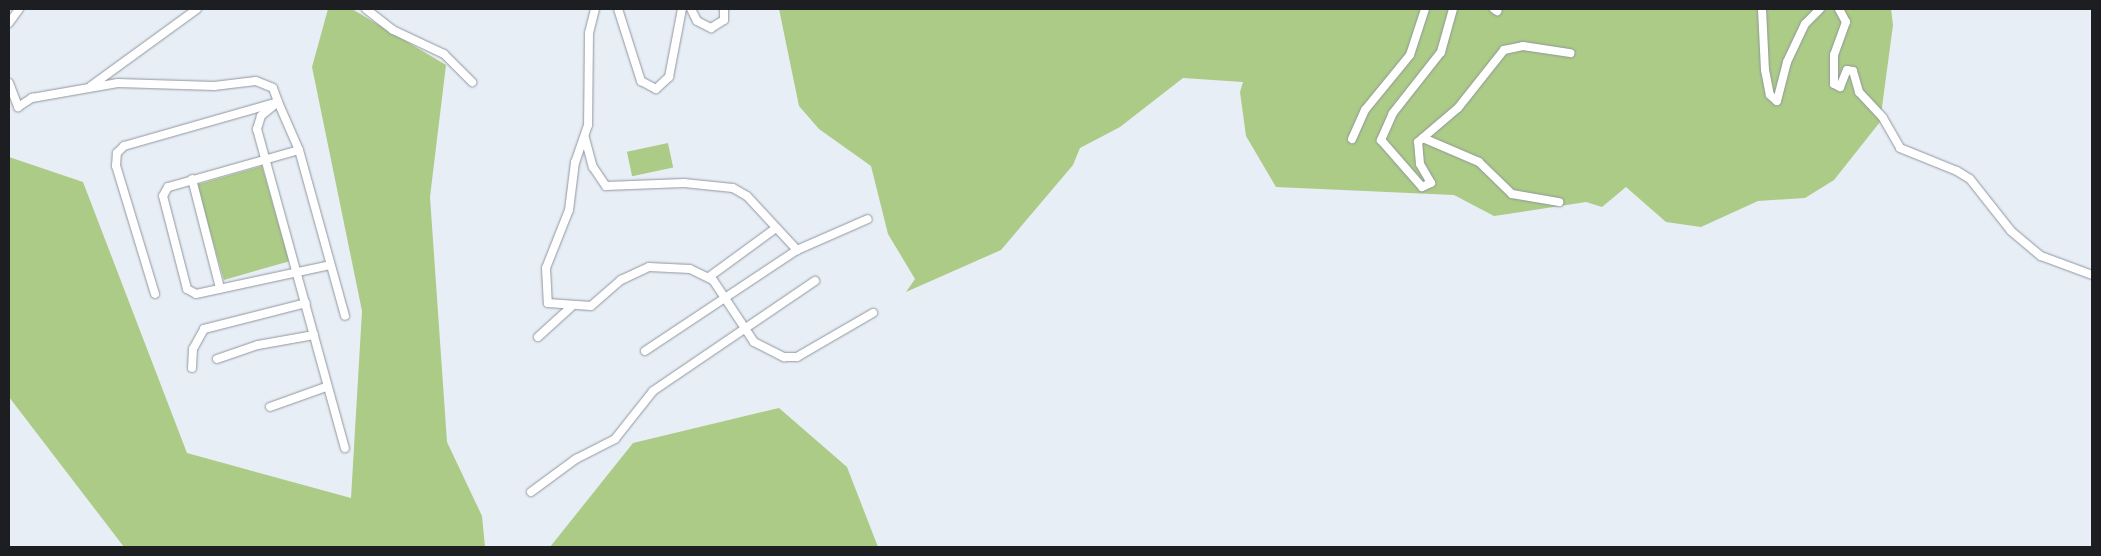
<!DOCTYPE html>
<html>
<head>
<meta charset="utf-8">
<style>
	body { margin:0 }
	#map { position:relative; width:2101px; height:556px; overflow:hidden; background:#e8eef6; font-family:Lato,sans-serif }
	div>[style] { position:absolute }
	[style*='--x'] { left:calc(var(--x)*1px); top:calc(var(--y)*1px); width:calc(var(--w)*1px); rotate:calc(var(--a)*1deg) }
	.green>* { inset:0; background:#abcb86; transform-origin:0 0 }
	.roads { filter:drop-shadow(0 0 1px #90969d) drop-shadow(0 0 1px #90969d) }
	.minor>* { height:8px; margin:-4px; padding:0 4px; transform-origin:4px; border-radius:4px; background:#fff }
	span { translate:-50% -50%; white-space:nowrap; text-align:center; line-height:1.15; -webkit-text-stroke:4px #fff; paint-order:stroke }
	.frame { position:absolute; inset:0; border:10px solid #1c1e21; pointer-events:none }
</style>
</head>
<body>
<div id="map">
	<div class="green">
		<div style="clip-path:polygon(328px 9px,352px 9px,446px 65px,430px 197px,447px 442px,482px 516px,485px 547px,124px 547px,9px 397px,9px 157px,83px 182px,187px 453px,351px 498px,362px 311px,312px 67px)"></div>
		<div style="clip-path:polygon(779px 9px,1891px 9px,1893px 25px,1880px 122px,1834px 180px,1805px 198px,1758px 201px,1701px 227px,1666px 222px,1626px 187px,1602px 207px,1586px 202px,1494px 216px,1454px 195px,1276px 187px,1246px 136px,1240px 92px,1243px 82px,1183px 78px,1120px 127px,1080px 148px,1073px 165px,1001px 250px,906px 292px,915px 279px,888px 234px,871px 166px,819px 129px,799px 106px)"></div>
		<div style="left:668px;top:143px;width:25px;height:42px;rotate:78deg"></div>
		<div style="left:262px;top:166px;width:99px;height:68px;rotate:74deg"></div>
		<div style="clip-path:polygon(779px 408px,847px 467px,878px 547px,550px 547px,633px 443px)"></div>
	</div>
	<div class="roads">
		<div class="minor">
			<div style="--x:366;--y:9;--w:34;--a:38"></div>
			<div style="--x:393;--y:30;--w:56;--a:25.2"></div>
			<div style="--x:444;--y:54;--w:40;--a:45"></div>
			<div style="--x:595;--y:9;--w:25;--a:104"></div>
			<div style="--x:589;--y:33;--w:92;--a:90.6"></div>
			<div style="--x:588;--y:125;--w:39;--a:109"></div>
			<div style="--x:575;--y:162;--w:48;--a:97.1"></div>
			<div style="--x:569;--y:210;--w:62;--a:111.6"></div>
			<div style="--x:546;--y:268;--w:35;--a:87"></div>
			<div style="--x:548;--y:303;--w:43;--a:4"></div>
			<div style="--x:591;--y:306;--w:40;--a:-41"></div>
			<div style="--x:621;--y:280;--w:31;--a:-25"></div>
			<div style="--x:649;--y:267;--w:41;--a:2.8"></div>
			<div style="--x:690;--y:269;--w:25;--a:26"></div>
			<div style="--x:713;--y:280;--w:74;--a:56.5"></div>
			<div style="--x:754;--y:342;--w:34;--a:27"></div>
			<div style="--x:784;--y:357;--w:13;--a:0"></div>
			<div style="--x:797;--y:357;--w:88;--a:-30.1"></div>
			<div style="--x:618;--y:9;--w:76;--a:72.3"></div>
			<div style="--x:641;--y:81;--w:17;--a:28"></div>
			<div style="--x:656;--y:89;--w:18;--a:-43"></div>
			<div style="--x:669;--y:77;--w:69;--a:-79.2"></div>
			<div style="--x:691;--y:9;--w:13;--a:63"></div>
			<div style="--x:697;--y:21;--w:16;--a:27"></div>
			<div style="--x:711;--y:28;--w:15;--a:-32"></div>
			<div style="--x:724;--y:20;--w:11;--a:-90"></div>
			<div style="--x:1453;--y:9;--w:45;--a:105.6"></div>
			<div style="--x:1441;--y:52;--w:78;--a:128.2"></div>
			<div style="--x:1393;--y:113;--w:30;--a:114"></div>
			<div style="--x:1381;--y:140;--w:62;--a:48.9"></div>
			<div style="--x:1422;--y:187;--w:10;--a:-24"></div>
			<div style="--x:1431;--y:183;--w:22;--a:-120"></div>
			<div style="--x:1420;--y:164;--w:22;--a:-95"></div>
			<div style="--x:1418;--y:142;--w:52;--a:-40.4"></div>
			<div style="--x:1458;--y:108;--w:74;--a:-51.6"></div>
			<div style="--x:1504;--y:50;--w:19;--a:-12"></div>
			<div style="--x:1523;--y:46;--w:48;--a:8.5"></div>
			<div style="--x:1494;--y:9;--w:4;--a:34"></div>
			<div style="--x:1762;--y:9;--w:61;--a:87.2"></div>
			<div style="--x:1765;--y:70;--w:25;--a:79"></div>
			<div style="--x:1770;--y:95;--w:9;--a:41"></div>
			<div style="--x:1777;--y:101;--w:40;--a:-75.6"></div>
			<div style="--x:1787;--y:62;--w:42;--a:-64.7"></div>
			<div style="--x:1805;--y:24;--w:21;--a:-45"></div>
			<div style="--x:1839;--y:9;--w:15;--a:62"></div>
			<div style="--x:1846;--y:22;--w:35;--a:110"></div>
			<div style="--x:1834;--y:55;--w:29;--a:90"></div>
			<div style="--x:1834;--y:84;--w:7;--a:27"></div>
			<div style="--x:1840;--y:87;--w:18;--a:-68"></div>
			<div style="--x:1847;--y:70;--w:6;--a:9"></div>
			<div style="--x:1853;--y:71;--w:22;--a:74"></div>
			<div style="--x:1859;--y:92;--w:35;--a:47"></div>
			<div style="--x:1883;--y:118;--w:34;--a:60"></div>
			<div style="--x:1900;--y:148;--w:61;--a:22"></div>
			<div style="--x:1957;--y:171;--w:15;--a:32"></div>
			<div style="--x:1970;--y:179;--w:66;--a:51.7"></div>
			<div style="--x:2011;--y:231;--w:39;--a:40"></div>
			<div style="--x:2041;--y:256;--w:54;--a:20.4"></div>
			<div style="--x:9;--y:23;--w:17;--a:-54"></div>
			<div style="--x:9;--y:83;--w:26;--a:69"></div>
			<div style="--x:18;--y:107;--w:17;--a:-33"></div>
			<div style="--x:32;--y:98;--w:87;--a:-9.9"></div>
			<div style="--x:118;--y:83;--w:96;--a:1.8"></div>
			<div style="--x:214;--y:86;--w:42;--a:-6.8"></div>
			<div style="--x:256;--y:81;--w:18;--a:22"></div>
			<div style="--x:273;--y:88;--w:15;--a:70"></div>
			<div style="--x:278;--y:102;--w:22;--a:141"></div>
			<div style="--x:261;--y:116;--w:14;--a:107"></div>
			<div style="--x:257;--y:129;--w:331;--a:74.6"></div>
			<div style="--x:91;--y:86;--w:131;--a:-36"></div>
			<div style="--x:585;--y:138;--w:30;--a:75"></div>
			<div style="--x:593;--y:167;--w:23;--a:56"></div>
			<div style="--x:606;--y:186;--w:78;--a:-2.2"></div>
			<div style="--x:684;--y:183;--w:49;--a:5.8"></div>
			<div style="--x:733;--y:188;--w:16;--a:30"></div>
			<div style="--x:747;--y:196;--w:74;--a:47.2"></div>
			<div style="--x:797;--y:250;--w:77;--a:-23.6"></div>
			<div style="--x:1423;--y:138;--w:61;--a:23.2"></div>
			<div style="--x:1479;--y:162;--w:46;--a:44.1"></div>
			<div style="--x:1512;--y:194;--w:48;--a:9.7"></div>
			<div style="--x:1352;--y:139;--w:32;--a:-66"></div>
			<div style="--x:1365;--y:110;--w:71;--a:-50.7"></div>
			<div style="--x:1410;--y:55;--w:48;--a:-71.9"></div>
			<div style="--x:299;--y:150;--w:136;--a:164.2"></div>
			<div style="--x:168;--y:187;--w:10;--a:119"></div>
			<div style="--x:163;--y:196;--w:96;--a:75.5"></div>
			<div style="--x:187;--y:289;--w:10;--a:29"></div>
			<div style="--x:196;--y:294;--w:137;--a:-12.2"></div>
			<div style="--x:192;--y:179;--w:113;--a:75.6"></div>
			<div style="--x:709;--y:277;--w:83;--a:-36.2"></div>
			<div style="--x:155;--y:294;--w:134;--a:-106.9"></div>
			<div style="--x:116;--y:166;--w:13;--a:-86"></div>
			<div style="--x:117;--y:153;--w:10;--a:-45"></div>
			<div style="--x:124;--y:146;--w:160;--a:-15.9"></div>
			<div style="--x:278;--y:102;--w:52;--a:66.4"></div>
			<div style="--x:299;--y:150;--w:172;--a:74.5"></div>
			<div style="--x:538;--y:337;--w:45;--a:-42.3"></div>
			<div style="--x:645;--y:351;--w:182;--a:-33.6"></div>
			<div style="--x:217;--y:359;--w:43;--a:-18.9"></div>
			<div style="--x:258;--y:345;--w:57;--a:-10.1"></div>
			<div style="--x:192;--y:368;--w:19;--a:-87"></div>
			<div style="--x:193;--y:349;--w:23;--a:-61"></div>
			<div style="--x:204;--y:329;--w:105;--a:-14.3"></div>
			<div style="--x:270;--y:407;--w:59;--a:-19.7"></div>
			<div style="--x:531;--y:492;--w:56;--a:-36.3"></div>
			<div style="--x:576;--y:459;--w:44;--a:-27.1"></div>
			<div style="--x:615;--y:439;--w:61;--a:-51.6"></div>
			<div style="--x:653;--y:391;--w:196;--a:-34.2"></div>
		</div>
	</div>
	<div class="frame"></div>
</div>
</body>
</html>
